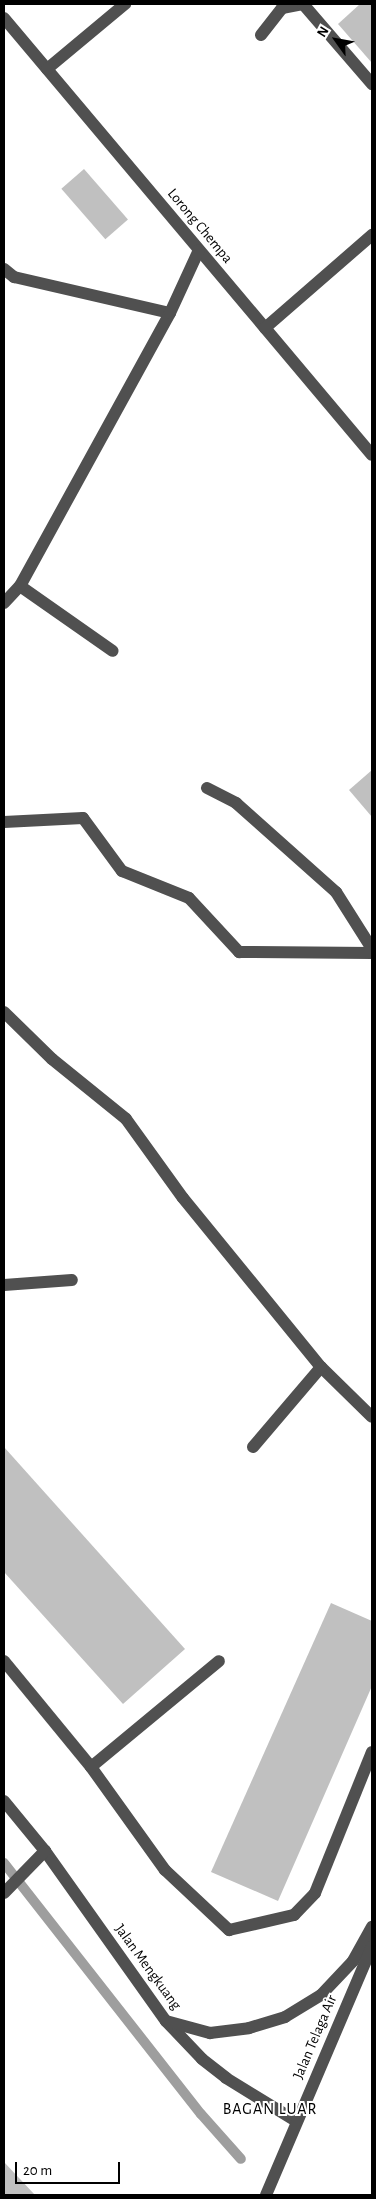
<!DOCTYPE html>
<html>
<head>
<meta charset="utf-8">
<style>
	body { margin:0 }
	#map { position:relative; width:376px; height:2199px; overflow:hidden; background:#fff; font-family:"Alegreya Sans",sans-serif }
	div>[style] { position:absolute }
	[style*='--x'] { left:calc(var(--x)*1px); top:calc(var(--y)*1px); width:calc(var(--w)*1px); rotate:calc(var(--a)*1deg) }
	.stream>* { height:10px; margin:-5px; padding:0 5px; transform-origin:5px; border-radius:5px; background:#9e9e9e }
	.building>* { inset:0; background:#c0c0c0; transform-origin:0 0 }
	.minor>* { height:12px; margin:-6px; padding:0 6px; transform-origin:6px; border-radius:6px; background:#505050 }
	span { translate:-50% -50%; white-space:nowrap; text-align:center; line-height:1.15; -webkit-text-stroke:4px #fff; paint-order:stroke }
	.street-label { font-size:15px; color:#000 }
	.neighbourhood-label { font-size:16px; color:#000; letter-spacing:1px }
	.frame { position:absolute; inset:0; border:5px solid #000; pointer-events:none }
	.north { position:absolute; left:311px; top:15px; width:50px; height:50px; -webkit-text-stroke:4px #fff; paint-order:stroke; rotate:302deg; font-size:14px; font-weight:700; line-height:20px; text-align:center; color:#000 }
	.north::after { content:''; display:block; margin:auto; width:18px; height:22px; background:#000; clip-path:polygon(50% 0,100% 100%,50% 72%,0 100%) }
	.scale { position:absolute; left:15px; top:2162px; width:105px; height:22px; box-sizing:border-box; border:2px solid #000; border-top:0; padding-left:6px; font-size:15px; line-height:18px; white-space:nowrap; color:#000; -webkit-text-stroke:4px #fff; paint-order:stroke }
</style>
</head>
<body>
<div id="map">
	<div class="stream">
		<div style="--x:4;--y:1863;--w:319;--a:51.9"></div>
		<div style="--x:201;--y:2114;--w:60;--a:48.4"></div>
	</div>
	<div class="building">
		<div style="clip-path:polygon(360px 4px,372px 4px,372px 63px,338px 24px)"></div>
		<div style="left:84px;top:169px;width:67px;height:30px;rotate:49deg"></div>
		<div style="clip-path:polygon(372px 770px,372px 817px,349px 790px)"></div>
		<div style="clip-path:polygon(4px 1447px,185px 1649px,123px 1704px,4px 1572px)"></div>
		<div style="clip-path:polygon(331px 1603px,372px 1621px,372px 1686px,278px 1901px,211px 1872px)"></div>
		<div style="clip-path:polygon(4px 2162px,35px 2195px,4px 2195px)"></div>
	</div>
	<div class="minor">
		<div style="--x:4;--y:18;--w:571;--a:49.9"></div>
		<div style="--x:261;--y:35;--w:34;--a:-52"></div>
		<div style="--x:282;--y:8;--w:21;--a:-11"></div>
		<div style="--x:303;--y:4;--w:106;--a:49.2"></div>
		<div style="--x:47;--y:69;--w:102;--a:-39.8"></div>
		<div style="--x:4;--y:269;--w:13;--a:39"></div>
		<div style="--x:14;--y:277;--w:160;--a:13"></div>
		<div style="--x:265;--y:328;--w:142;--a:-41"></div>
		<div style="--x:20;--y:586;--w:113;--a:35"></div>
		<div style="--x:4;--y:603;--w:23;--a:-47"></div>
		<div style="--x:20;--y:586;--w:311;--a:-61.2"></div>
		<div style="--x:170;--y:313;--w:69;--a:-65.3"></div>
		<div style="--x:207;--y:788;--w:33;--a:27"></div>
		<div style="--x:236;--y:803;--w:134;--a:41.7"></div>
		<div style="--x:336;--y:892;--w:67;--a:57.7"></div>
		<div style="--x:4;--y:822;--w:79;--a:-2.9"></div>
		<div style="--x:83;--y:818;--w:66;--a:53.7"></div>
		<div style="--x:122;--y:871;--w:72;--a:21.9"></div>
		<div style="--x:189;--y:898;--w:74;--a:47.2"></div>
		<div style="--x:239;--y:952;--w:133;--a:0.4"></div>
		<div style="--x:4;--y:1012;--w:67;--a:44.4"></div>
		<div style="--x:52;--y:1059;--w:95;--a:39"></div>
		<div style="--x:126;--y:1119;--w:97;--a:54.2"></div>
		<div style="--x:183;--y:1198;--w:218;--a:50.8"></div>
		<div style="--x:321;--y:1367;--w:71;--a:44.4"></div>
		<div style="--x:4;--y:1285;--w:68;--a:-4.2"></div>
		<div style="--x:253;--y:1447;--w:105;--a:-49.6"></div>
		<div style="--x:4;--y:1661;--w:137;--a:50.6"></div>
		<div style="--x:91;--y:1767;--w:127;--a:54.3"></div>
		<div style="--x:165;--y:1870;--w:88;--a:43.2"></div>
		<div style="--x:229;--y:1930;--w:67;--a:-13"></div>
		<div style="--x:294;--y:1915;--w:30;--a:-46"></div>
		<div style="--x:315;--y:1893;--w:152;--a:-68"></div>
		<div style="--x:91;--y:1767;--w:166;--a:-39.6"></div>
		<div style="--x:4;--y:1801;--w:65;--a:50.6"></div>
		<div style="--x:45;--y:1851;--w:209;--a:54.6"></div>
		<div style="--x:166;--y:2021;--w:52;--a:46.5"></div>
		<div style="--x:202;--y:2059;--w:31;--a:38"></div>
		<div style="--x:226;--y:2078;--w:82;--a:31.6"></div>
		<div style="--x:4;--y:1893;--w:59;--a:-45.7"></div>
		<div style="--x:166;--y:2021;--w:46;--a:15.3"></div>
		<div style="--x:210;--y:2033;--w:39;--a:-7"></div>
		<div style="--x:249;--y:2028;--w:38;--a:-17"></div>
		<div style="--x:285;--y:2017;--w:42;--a:-31.4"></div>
		<div style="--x:321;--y:1995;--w:47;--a:-46.7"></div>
		<div style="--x:353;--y:1961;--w:39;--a:-61"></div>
		<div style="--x:266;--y:2195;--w:270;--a:-66.9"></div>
	</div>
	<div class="street-label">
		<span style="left:200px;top:226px;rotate:50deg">Lorong Chempa</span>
		<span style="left:148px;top:1967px;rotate:54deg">Jalan Mengkuang</span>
		<span style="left:315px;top:2037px;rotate:-67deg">Jalan Telaga Air</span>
	</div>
	<div class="neighbourhood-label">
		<span style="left:270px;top:2109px">BAGAN LUAR</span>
	</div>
	<div class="frame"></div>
	<div class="north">N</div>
	<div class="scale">20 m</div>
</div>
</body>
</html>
